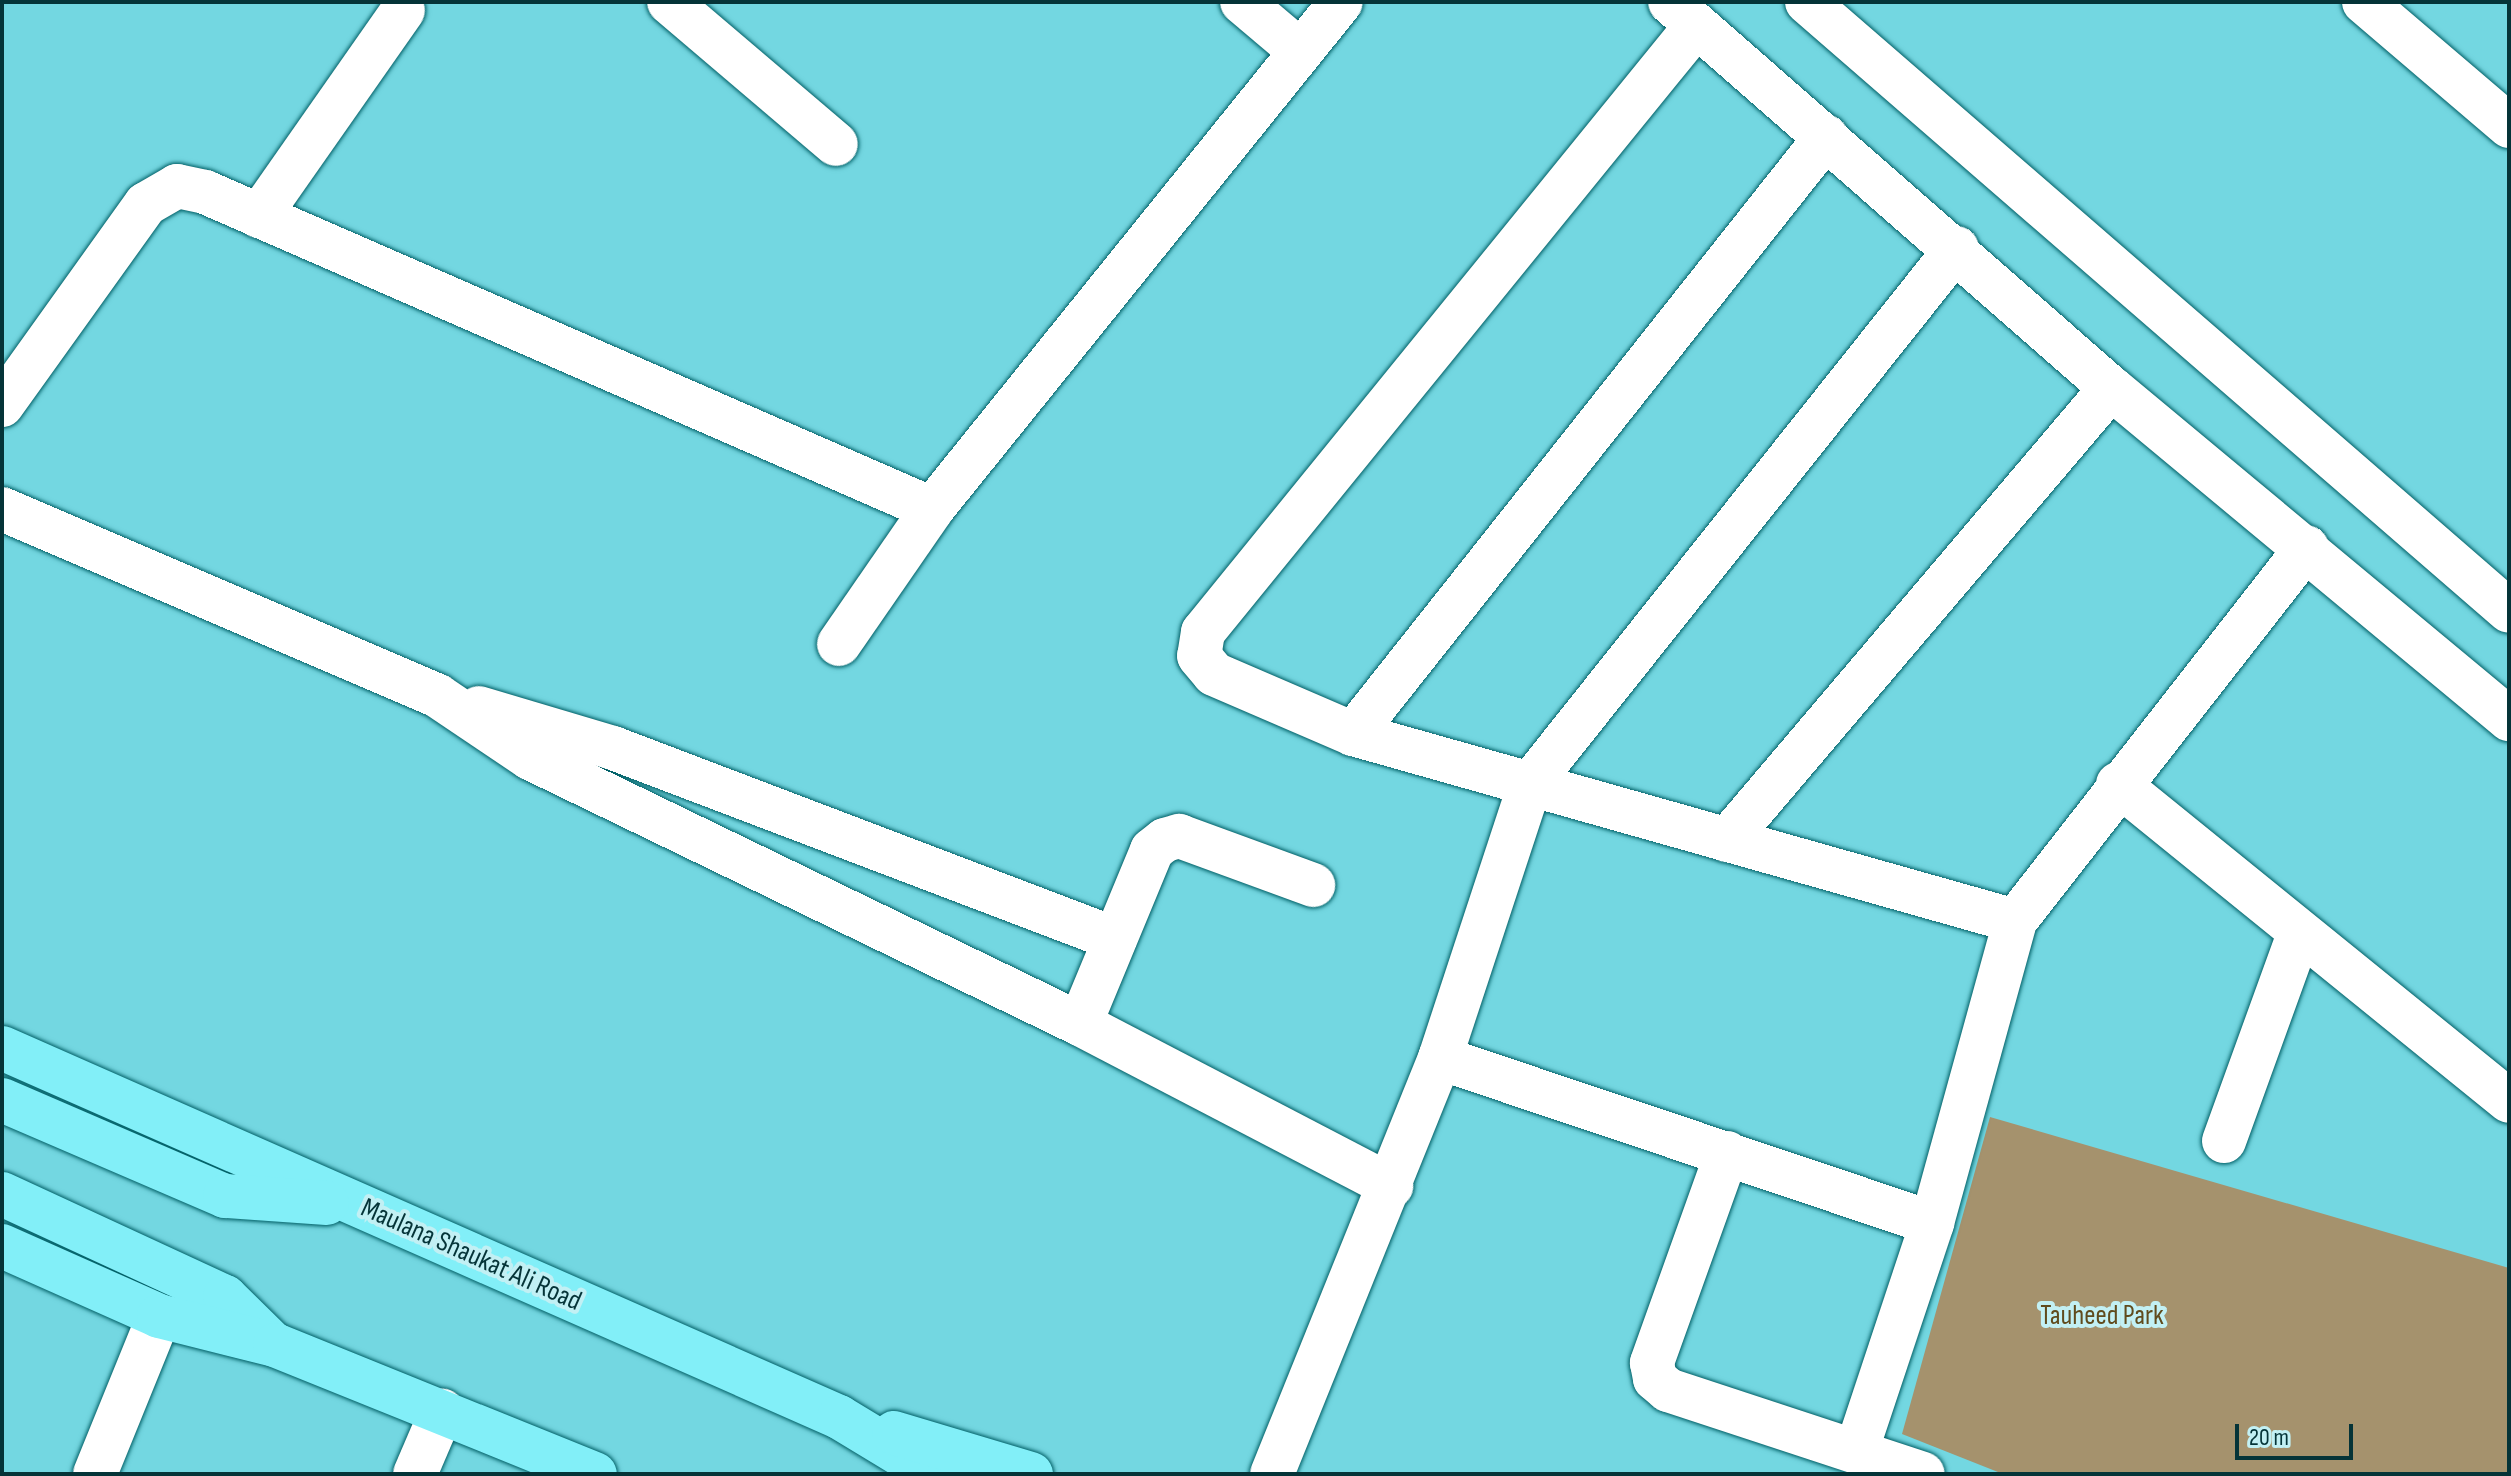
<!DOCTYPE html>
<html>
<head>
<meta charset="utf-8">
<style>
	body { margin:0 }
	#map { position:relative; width:2511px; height:1476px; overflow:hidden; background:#73d7e1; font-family:"Sofia Sans Condensed",sans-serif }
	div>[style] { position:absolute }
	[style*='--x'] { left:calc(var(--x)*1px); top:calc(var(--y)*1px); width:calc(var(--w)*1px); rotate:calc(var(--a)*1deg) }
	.green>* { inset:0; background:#a5926d }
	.roads { filter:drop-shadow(0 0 2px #005f66) drop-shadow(0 0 2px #005f66) }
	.minor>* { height:44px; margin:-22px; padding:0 22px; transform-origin:22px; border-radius:22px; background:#fff }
	.major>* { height:44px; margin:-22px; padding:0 22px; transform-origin:22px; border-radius:22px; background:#82eff8 }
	span { translate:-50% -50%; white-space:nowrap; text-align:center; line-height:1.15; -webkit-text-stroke:8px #c2f0f4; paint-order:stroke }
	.street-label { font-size:28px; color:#053438 }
	.park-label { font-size:28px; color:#604b1d }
	.frame { position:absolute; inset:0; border:4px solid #053438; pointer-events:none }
	.scale { position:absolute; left:2235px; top:1424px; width:118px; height:36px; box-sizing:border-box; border:4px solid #053438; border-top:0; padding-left:10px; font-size:24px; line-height:28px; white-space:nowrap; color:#053438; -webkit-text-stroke:6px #c2f0f4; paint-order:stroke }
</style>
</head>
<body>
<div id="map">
	<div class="green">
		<div style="clip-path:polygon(1990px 1117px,2509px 1268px,2509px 1474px,2003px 1474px,1902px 1434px)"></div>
	</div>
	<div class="roads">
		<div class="minor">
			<div style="--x:669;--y:2;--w:219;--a:40.4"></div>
			<div style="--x:1242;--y:2;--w:76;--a:40.2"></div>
			<div style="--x:1670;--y:2;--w:586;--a:41.2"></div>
			<div style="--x:2111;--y:388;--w:518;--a:39.75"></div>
			<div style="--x:1807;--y:2;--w:929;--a:40.94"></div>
			<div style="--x:2364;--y:2;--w:191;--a:40.5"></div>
			<div style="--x:1696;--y:26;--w:781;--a:129.13"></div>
			<div style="--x:1203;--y:632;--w:24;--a:99"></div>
			<div style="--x:1199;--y:656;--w:23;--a:50"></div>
			<div style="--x:1214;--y:674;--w:151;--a:23.3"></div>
			<div style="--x:1353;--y:734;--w:688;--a:15.77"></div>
			<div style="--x:259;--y:216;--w:251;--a:-55"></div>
			<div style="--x:2;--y:405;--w:247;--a:-54.4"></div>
			<div style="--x:146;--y:204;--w:36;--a:-30"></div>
			<div style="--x:177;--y:186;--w:29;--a:12"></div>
			<div style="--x:205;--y:192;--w:793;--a:23.56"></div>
			<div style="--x:2;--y:509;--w:474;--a:23.2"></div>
			<div style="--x:438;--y:696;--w:111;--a:34"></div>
			<div style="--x:530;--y:758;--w:611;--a:25.81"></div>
			<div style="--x:1080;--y:1024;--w:351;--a:27.5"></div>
			<div style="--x:839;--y:644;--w:164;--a:-55.4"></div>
			<div style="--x:932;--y:509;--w:651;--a:-51.11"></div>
			<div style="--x:479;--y:708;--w:140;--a:16.6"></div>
			<div style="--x:613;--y:748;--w:537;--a:20.83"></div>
			<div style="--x:1353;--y:734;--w:762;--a:-51.61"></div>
			<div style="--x:2118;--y:784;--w:503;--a:39.03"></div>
			<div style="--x:1727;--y:840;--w:593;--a:-49.65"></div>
			<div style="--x:1080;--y:1024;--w:188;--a:-67.5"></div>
			<div style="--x:1152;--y:850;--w:16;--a:-38"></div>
			<div style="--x:1165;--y:840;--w:15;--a:-16"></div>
			<div style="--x:1179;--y:836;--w:143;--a:20.1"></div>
			<div style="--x:1440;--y:1058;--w:519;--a:18.54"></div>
			<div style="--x:2224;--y:1141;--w:220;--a:-70.1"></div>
			<div style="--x:1727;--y:1153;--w:223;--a:109.7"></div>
			<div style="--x:1652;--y:1363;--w:16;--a:79"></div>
			<div style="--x:1655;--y:1379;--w:17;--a:40"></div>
			<div style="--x:1668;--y:1390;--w:268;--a:18.2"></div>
			<div style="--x:1857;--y:1449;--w:238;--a:-71.6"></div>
			<div style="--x:1932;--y:1223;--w:313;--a:-74.6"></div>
			<div style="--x:2015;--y:921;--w:474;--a:-52"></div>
			<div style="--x:95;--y:1474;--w:170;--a:-67.9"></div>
			<div style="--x:415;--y:1474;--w:69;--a:-66.8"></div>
			<div style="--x:1272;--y:1474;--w:449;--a:-68"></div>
			<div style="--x:1440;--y:1058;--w:288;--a:-71.8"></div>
			<div style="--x:1530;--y:784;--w:685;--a:-51.46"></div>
		</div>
		<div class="major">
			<div style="--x:2;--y:1048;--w:915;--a:23.79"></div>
			<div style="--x:839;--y:1417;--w:110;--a:31.2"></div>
			<div style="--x:2;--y:1100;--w:243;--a:23.3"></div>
			<div style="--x:225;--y:1196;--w:102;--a:3.9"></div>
			<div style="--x:2;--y:1194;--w:246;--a:24.8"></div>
			<div style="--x:225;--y:1297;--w:67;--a:44.4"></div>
			<div style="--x:2;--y:1246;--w:172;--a:24"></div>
			<div style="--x:159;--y:1316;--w:120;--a:14"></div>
			<div style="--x:275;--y:1345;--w:345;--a:22"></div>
			<div style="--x:894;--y:1433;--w:143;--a:16.7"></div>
		</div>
	</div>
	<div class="street-label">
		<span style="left:471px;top:1255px;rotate:24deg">Maulana Shaukat Ali Road</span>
	</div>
	<div class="park-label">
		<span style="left:2102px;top:1316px">Tauheed Park</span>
	</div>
	<div class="frame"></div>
	<div class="scale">20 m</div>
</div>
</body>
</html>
